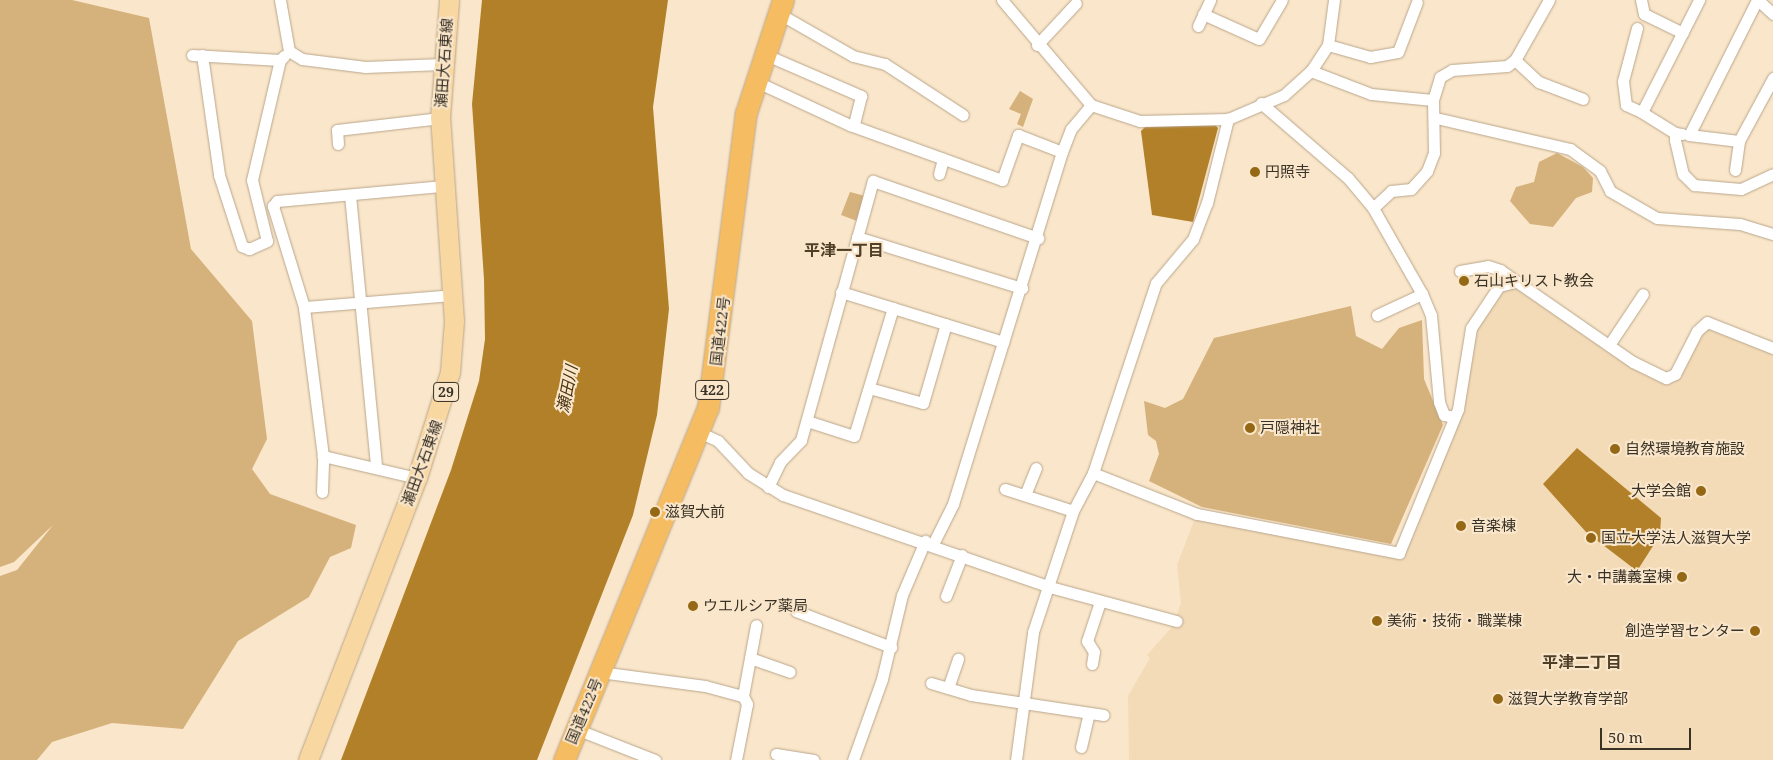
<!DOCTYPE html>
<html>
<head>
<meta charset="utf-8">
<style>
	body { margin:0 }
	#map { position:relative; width:1773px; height:760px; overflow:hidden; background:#fae6ca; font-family:"Noto Serif","Noto Sans JP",serif }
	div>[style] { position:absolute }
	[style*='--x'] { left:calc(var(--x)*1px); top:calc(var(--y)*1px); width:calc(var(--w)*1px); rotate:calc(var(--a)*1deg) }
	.built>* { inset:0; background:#f3dbb8 }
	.green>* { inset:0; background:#d5b17b }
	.water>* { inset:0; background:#b28029 }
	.roads { filter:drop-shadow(0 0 1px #b9a68b) drop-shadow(0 0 1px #b9a68b) }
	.street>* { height:11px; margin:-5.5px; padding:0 5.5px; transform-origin:5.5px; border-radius:5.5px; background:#fff }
	.primary>* { height:19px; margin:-9.5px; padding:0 9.5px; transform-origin:9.5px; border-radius:9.5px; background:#f9d7a1 }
	.highway>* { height:21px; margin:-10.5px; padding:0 10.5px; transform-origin:10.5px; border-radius:10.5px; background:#f5bc62 }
	.dots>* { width:14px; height:14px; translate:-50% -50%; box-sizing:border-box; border:2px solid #fae6ca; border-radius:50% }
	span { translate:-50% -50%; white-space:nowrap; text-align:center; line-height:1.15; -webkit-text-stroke:4px #fae6ca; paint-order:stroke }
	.shield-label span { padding:1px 4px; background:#fae6ca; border:1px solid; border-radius:4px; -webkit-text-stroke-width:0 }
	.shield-label { font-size:14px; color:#393226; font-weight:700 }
	.street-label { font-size:15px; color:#393226 }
	.poi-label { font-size:15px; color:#393226 }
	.left { translate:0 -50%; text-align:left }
	.right { translate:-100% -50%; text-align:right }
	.neighbourhood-label { font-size:16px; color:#4f3f27; font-weight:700 }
	.water-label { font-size:16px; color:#493410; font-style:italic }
	.scale { position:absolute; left:1600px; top:728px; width:91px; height:22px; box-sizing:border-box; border:2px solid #393226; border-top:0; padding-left:6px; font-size:15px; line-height:18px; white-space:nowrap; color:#393226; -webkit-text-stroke:4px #fae6ca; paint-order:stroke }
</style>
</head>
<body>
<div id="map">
	<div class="built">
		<div style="clip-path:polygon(1514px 287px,1631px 366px,1666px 383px,1708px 328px,1773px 353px,1773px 760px,1129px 760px,1128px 696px,1150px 658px,1147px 655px,1172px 627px,1181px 603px,1177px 565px,1195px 518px,1401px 558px,1459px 419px,1476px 331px,1501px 291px)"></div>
	</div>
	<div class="green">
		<div style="clip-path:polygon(0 0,72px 0,149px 18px,191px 249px,252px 321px,267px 439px,252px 469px,270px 494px,356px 525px,351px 548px,330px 557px,309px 597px,238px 641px,183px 729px,112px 723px,52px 742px,37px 760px,0 760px,0 576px,17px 570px,53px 525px,14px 562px,0 567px)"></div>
		<div style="clip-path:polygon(1020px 91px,1033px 99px,1023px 127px,1017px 124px,1021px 114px,1009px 109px)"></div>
		<div style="clip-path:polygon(1557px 153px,1583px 167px,1593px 178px,1592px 192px,1576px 198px,1553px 227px,1530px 224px,1510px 201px,1516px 187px,1534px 182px,1539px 162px)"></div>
		<div style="clip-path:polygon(850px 192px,865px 196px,857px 221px,841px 215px)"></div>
		<div style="clip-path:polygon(1351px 306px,1356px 336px,1382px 349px,1399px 328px,1422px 320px,1424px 379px,1443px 425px,1391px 544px,1202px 507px,1149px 481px,1159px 454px,1156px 441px,1148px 435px,1144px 401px,1165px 408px,1183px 399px,1214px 338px)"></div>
	</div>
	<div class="water">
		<div style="clip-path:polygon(482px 0,668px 0,653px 107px,669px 309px,657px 415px,633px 515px,537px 760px,341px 760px,451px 470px,479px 381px,485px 339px,484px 279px,472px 104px)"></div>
		<div style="clip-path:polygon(1213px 123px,1218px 128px,1193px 222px,1152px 215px,1141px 131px,1146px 126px)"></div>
		<div style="clip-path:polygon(1577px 448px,1661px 518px,1660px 535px,1637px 571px,1586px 532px,1543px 484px)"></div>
	</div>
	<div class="roads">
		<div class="street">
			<div style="--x:280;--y:0;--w:52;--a:80"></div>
			<div style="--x:289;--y:51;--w:15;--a:32"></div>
			<div style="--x:302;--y:59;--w:64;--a:7.2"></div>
			<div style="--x:365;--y:67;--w:77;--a:-2.2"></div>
			<div style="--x:1002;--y:0;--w:138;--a:49.7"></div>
			<div style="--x:1091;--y:105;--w:52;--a:18.1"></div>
			<div style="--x:1140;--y:121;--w:88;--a:-1.3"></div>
			<div style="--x:1228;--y:119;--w:61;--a:-23.2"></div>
			<div style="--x:1284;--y:95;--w:36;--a:-42"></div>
			<div style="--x:1311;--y:71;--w:64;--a:21"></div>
			<div style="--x:1371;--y:94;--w:62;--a:5.5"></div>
			<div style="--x:1433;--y:100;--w:24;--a:-73"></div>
			<div style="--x:1440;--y:77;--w:14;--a:-30"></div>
			<div style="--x:1452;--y:70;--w:55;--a:-4.2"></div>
			<div style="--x:1507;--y:66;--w:10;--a:-37"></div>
			<div style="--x:1515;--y:60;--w:69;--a:-60.5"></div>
			<div style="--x:1641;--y:0;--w:14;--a:78"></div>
			<div style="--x:1644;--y:14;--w:43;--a:26"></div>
			<div style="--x:1757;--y:0;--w:151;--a:116.7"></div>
			<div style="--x:1689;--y:135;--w:50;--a:6.8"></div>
			<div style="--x:1739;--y:141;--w:72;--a:-61.6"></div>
			<div style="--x:1758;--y:0;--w:21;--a:43"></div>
			<div style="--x:778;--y:13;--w:86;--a:29.8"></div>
			<div style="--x:853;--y:56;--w:33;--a:14"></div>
			<div style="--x:885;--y:64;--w:93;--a:33.2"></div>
			<div style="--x:1203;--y:14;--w:61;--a:24.1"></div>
			<div style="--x:1259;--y:39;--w:45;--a:-59.5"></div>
			<div style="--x:1198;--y:26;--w:29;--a:-65"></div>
			<div style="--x:1637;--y:28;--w:55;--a:104.8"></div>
			<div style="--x:1623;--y:81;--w:24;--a:83"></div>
			<div style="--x:1626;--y:105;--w:17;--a:24"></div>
			<div style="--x:1037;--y:45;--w:57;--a:-47.1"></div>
			<div style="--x:1328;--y:45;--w:44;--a:15.9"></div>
			<div style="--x:1370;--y:57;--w:28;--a:-10"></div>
			<div style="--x:1398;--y:52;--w:53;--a:-69.2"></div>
			<div style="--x:764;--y:54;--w:106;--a:23.4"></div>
			<div style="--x:861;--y:96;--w:29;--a:104"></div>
			<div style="--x:192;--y:55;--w:88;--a:3.3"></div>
			<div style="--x:280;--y:60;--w:6;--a:-45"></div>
			<div style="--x:202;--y:55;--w:121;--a:81.9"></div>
			<div style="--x:219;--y:175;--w:75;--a:72.1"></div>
			<div style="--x:242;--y:246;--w:8;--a:23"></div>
			<div style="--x:249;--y:249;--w:20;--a:-24"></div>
			<div style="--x:267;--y:241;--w:63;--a:-103.8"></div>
			<div style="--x:252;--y:180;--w:123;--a:-76.9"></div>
			<div style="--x:1515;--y:60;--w:33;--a:43"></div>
			<div style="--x:1539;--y:82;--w:47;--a:21.1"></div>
			<div style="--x:1311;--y:71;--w:31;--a:-57"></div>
			<div style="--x:1328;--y:45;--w:45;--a:-82.4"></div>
			<div style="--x:755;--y:81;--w:105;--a:24.9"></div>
			<div style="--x:850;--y:125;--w:162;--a:19.9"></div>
			<div style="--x:1002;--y:180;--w:48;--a:-70.4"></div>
			<div style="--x:1018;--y:135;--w:47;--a:21.1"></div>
			<div style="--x:1261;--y:103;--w:115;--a:40.8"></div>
			<div style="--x:1348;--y:178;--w:39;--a:50"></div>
			<div style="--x:1373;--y:208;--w:99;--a:60.3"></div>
			<div style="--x:1422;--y:294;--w:23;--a:67"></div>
			<div style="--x:1431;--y:315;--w:87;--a:84.7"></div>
			<div style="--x:1439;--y:402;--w:14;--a:69"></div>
			<div style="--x:1444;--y:415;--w:10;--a:11"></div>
			<div style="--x:1436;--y:118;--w:138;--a:13"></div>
			<div style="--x:1570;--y:149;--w:37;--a:36"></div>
			<div style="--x:1600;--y:171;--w:22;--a:63"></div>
			<div style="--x:1610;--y:191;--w:54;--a:29.9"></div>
			<div style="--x:1657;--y:218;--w:83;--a:4.1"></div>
			<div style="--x:1740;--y:224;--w:34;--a:17"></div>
			<div style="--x:1675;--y:133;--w:39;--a:-148"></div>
			<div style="--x:1642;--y:112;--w:126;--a:-63"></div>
			<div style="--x:1682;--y:134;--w:7;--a:-172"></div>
			<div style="--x:1675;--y:133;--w:7;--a:90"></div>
			<div style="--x:1675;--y:140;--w:35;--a:77"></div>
			<div style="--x:1683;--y:174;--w:16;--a:45"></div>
			<div style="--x:1694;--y:185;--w:47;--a:4.9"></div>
			<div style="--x:1741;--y:189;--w:35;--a:-25"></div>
			<div style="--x:338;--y:144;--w:14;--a:-94"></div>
			<div style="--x:337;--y:130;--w:104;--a:-6.6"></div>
			<div style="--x:1735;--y:170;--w:29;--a:-82"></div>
			<div style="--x:939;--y:174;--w:16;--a:-75"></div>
			<div style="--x:350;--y:195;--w:272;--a:84.5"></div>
			<div style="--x:1373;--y:208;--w:25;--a:-43"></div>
			<div style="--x:1391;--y:191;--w:20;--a:-6"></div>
			<div style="--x:1411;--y:189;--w:24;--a:-48"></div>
			<div style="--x:1427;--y:171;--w:19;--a:-69"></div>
			<div style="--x:1434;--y:153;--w:53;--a:-91.1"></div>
			<div style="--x:857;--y:237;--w:173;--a:17.2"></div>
			<div style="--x:1460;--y:271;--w:28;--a:-10"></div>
			<div style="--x:1488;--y:266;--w:13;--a:18"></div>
			<div style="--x:1500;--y:270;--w:162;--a:34.7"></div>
			<div style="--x:1633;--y:362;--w:37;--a:26"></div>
			<div style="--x:1666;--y:378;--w:10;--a:-24"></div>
			<div style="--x:1675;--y:374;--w:48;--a:-62.9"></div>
			<div style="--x:1697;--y:331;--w:13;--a:-42"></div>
			<div style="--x:1707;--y:322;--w:71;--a:21.5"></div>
			<div style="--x:841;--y:292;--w:170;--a:17.1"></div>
			<div style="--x:304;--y:307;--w:149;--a:-4.6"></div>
			<div style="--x:1377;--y:315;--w:50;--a:-25"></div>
			<div style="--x:1609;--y:345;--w:61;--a:-56.3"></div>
			<div style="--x:869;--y:388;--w:56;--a:15.5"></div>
			<div style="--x:923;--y:403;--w:82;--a:-73.8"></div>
			<div style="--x:807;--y:421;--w:49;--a:17.7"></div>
			<div style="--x:854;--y:436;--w:134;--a:-73.1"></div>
			<div style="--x:699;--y:432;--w:21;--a:25"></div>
			<div style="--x:718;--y:441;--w:44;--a:46.8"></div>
			<div style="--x:748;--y:473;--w:41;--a:32.2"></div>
			<div style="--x:783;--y:495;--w:282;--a:19"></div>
			<div style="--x:1050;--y:587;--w:131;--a:15.1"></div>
			<div style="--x:1093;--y:473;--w:112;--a:21.5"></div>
			<div style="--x:1197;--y:514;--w:206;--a:10.9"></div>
			<div style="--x:1399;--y:553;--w:156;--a:-67.7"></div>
			<div style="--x:1458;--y:409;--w:82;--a:-80.9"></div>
			<div style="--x:1471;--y:328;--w:50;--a:-56.3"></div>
			<div style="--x:1499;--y:286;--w:16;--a:-14"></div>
			<div style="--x:417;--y:478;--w:97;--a:-166.8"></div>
			<div style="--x:323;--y:456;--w:150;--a:-97.3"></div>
			<div style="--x:304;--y:307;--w:106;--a:-107.1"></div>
			<div style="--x:273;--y:206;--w:6;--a:-51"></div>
			<div style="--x:277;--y:201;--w:167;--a:-5.2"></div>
			<div style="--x:768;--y:487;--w:28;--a:-64"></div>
			<div style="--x:780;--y:462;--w:30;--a:-46"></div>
			<div style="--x:801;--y:440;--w:269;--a:-74.5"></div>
			<div style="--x:873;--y:181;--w:175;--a:19.1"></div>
			<div style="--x:1005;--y:489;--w:71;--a:17.9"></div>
			<div style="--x:322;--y:492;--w:36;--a:-88"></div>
			<div style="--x:1025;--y:495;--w:29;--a:-68"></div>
			<div style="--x:933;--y:544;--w:45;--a:-63.4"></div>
			<div style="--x:953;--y:504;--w:368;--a:-72.8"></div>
			<div style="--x:1062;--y:152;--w:25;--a:-69"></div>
			<div style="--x:1071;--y:129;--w:31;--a:-50"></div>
			<div style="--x:946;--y:596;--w:44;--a:-68.7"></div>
			<div style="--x:796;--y:611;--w:102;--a:20.8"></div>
			<div style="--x:750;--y:658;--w:42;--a:19.3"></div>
			<div style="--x:1092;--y:664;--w:12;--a:-81"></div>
			<div style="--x:1094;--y:652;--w:13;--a:-122"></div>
			<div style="--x:1087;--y:641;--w:41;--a:-71.6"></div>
			<div style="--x:600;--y:672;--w:106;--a:7.6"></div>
			<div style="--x:705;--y:686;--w:39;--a:15"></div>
			<div style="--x:743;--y:696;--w:9;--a:63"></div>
			<div style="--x:747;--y:704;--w:57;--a:101.1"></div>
			<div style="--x:931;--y:683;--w:42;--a:16.7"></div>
			<div style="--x:971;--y:695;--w:134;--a:8.6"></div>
			<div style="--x:948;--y:688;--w:31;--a:-71"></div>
			<div style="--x:743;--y:696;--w:72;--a:-79.6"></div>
			<div style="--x:576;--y:729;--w:85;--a:21.4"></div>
			<div style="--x:1081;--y:747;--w:35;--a:-77"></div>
			<div style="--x:776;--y:754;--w:38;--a:9"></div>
			<div style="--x:853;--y:760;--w:86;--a:-70.3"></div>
			<div style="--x:882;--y:679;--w:86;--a:-76.6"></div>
			<div style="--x:902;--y:595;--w:59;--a:-66.9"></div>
			<div style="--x:1016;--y:760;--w:129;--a:-82.4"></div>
			<div style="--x:1033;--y:632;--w:127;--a:-71.7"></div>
			<div style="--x:1073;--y:511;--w:43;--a:-62.2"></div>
			<div style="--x:1093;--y:473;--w:200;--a:-71.7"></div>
			<div style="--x:1156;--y:283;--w:57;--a:-49.9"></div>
			<div style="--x:1193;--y:239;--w:39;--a:-69"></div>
			<div style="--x:1207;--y:203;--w:87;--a:-76"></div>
		</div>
		<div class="primary">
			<div style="--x:308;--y:760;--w:302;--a:-68.9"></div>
			<div style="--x:417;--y:478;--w:111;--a:-72.7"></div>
			<div style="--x:450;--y:372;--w:51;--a:-85.5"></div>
			<div style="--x:454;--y:321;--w:203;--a:-93.9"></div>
			<div style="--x:440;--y:118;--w:118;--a:-85.6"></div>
		</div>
		<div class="highway">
			<div style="--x:564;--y:760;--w:380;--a:-67.8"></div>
			<div style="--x:708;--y:408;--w:297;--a:-82.7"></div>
			<div style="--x:746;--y:113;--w:119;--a:-71.9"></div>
		</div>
	</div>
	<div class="dots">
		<div style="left:1255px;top:172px;background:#946814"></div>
		<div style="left:1464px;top:281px;background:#946814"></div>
		<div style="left:1250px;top:428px;background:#946814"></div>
		<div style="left:1615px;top:449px;background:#946814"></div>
		<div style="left:1701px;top:491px;background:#946814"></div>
		<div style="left:655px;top:512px;background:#946814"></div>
		<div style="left:1461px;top:526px;background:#946814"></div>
		<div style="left:1591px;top:538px;background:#946814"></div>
		<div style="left:1682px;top:577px;background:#946814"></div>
		<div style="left:693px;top:606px;background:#946814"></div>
		<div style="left:1377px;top:621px;background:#946814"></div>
		<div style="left:1755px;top:631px;background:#946814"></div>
		<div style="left:1498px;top:699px;background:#946814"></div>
	</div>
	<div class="shield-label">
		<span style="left:712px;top:390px">422</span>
		<span style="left:446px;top:392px">29</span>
	</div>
	<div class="street-label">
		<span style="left:444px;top:63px;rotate:-86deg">瀬田大石東線</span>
		<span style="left:720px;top:331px;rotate:-83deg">国道422号</span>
		<span style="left:422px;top:463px;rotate:-70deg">瀬田大石東線</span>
		<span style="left:584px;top:711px;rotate:-67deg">国道422号</span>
	</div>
	<div class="poi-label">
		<span class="left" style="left:1265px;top:172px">円照寺</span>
		<span class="left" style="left:1474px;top:281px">石山キリスト教会</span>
		<span class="left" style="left:1260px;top:428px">戸隠神社</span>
		<span class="left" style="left:1625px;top:449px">自然環境教育施設</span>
		<span class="right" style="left:1691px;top:491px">大学会館</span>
		<span class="left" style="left:665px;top:512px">滋賀大前</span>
		<span class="left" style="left:1471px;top:526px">音楽棟</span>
		<span class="left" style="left:1601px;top:538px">国立大学法人滋賀大学</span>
		<span class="right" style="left:1672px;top:577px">大・中講義室棟</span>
		<span class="left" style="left:703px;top:606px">ウエルシア薬局</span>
		<span class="left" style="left:1387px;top:621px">美術・技術・職業棟</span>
		<span class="right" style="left:1745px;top:631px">創造学習センター</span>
		<span class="left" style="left:1508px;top:699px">滋賀大学教育学部</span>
	</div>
	<div class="neighbourhood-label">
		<span style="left:844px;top:250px">平津一丁目</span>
		<span style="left:1582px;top:662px">平津二丁目</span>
	</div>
	<div class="water-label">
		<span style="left:567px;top:389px;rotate:-79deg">瀬田川</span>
	</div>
	<div class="scale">50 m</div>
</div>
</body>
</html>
